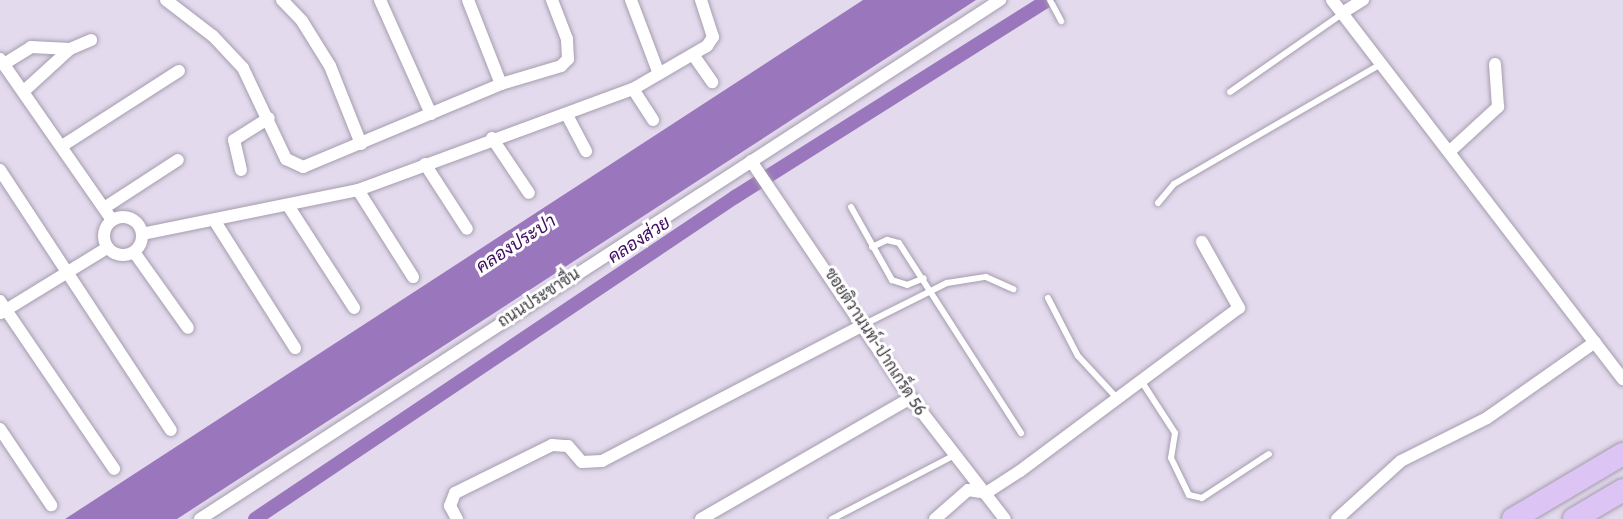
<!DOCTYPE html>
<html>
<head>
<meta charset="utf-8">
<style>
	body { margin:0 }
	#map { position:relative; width:1623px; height:519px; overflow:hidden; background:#e3daed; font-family:Cabin,Sarabun,sans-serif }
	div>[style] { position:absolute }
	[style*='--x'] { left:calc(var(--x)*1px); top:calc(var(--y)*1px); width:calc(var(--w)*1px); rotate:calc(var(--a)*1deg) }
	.water>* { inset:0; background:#9a77bc }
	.canal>* { height:14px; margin:-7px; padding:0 7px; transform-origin:7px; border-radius:7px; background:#9a77bc }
	.roads { filter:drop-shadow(0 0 2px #a59cae) drop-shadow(0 0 2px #a59cae) }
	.lane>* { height:6px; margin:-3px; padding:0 3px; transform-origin:3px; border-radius:3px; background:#fff }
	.street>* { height:12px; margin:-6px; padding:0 6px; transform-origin:6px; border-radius:6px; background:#fff }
	.street>.ring { margin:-6px; padding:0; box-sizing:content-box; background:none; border:12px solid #fff; border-radius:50% }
	.highway>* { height:22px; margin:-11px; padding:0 11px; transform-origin:11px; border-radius:11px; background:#dcc5f4 }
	span { translate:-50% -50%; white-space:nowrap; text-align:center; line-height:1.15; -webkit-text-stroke:6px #fff; paint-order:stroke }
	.street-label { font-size:16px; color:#3e3b42 }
	.water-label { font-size:18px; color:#3e0b60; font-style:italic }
</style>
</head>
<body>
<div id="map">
	<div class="water">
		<div style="clip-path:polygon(863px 0,976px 0,177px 519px,65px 519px)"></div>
	</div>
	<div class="canal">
		<div style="--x:255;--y:519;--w:578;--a:-33.86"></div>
		<div style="--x:735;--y:197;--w:370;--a:-32.2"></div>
	</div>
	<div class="roads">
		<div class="lane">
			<div style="--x:1050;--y:0;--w:24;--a:62"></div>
			<div style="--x:1230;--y:92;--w:136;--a:-34.9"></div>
			<div style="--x:1158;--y:203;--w:25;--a:-50"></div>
			<div style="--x:1174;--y:184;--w:239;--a:-30.1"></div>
			<div style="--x:851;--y:207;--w:84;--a:60.7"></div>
			<div style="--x:892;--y:280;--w:16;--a:18"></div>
			<div style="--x:907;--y:285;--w:18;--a:-22"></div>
			<div style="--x:872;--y:247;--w:17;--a:-25"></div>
			<div style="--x:887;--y:240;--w:12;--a:14"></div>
			<div style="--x:899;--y:243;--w:226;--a:57.3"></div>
			<div style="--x:1048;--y:298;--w:65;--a:62.7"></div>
			<div style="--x:1078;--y:356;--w:56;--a:47.2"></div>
			<div style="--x:865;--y:324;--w:92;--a:-26.6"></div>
			<div style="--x:947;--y:283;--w:39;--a:-9"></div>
			<div style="--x:986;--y:277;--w:30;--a:24"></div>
			<div style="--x:1140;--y:379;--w:64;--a:57.1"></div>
			<div style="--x:1175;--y:433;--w:25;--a:99"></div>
			<div style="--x:1171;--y:458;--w:41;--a:64.1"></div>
			<div style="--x:1189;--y:495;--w:13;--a:13"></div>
			<div style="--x:1202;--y:498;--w:80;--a:-33.3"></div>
			<div style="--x:832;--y:519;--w:136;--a:-27.5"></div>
		</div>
		<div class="street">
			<div style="--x:166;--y:0;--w:59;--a:37.5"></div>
			<div style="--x:213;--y:36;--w:44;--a:46.8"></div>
			<div style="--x:243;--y:68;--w:101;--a:64.7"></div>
			<div style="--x:286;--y:159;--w:19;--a:25"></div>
			<div style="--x:303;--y:167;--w:215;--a:-22.7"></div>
			<div style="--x:501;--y:84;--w:63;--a:-16.7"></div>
			<div style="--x:561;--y:66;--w:10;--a:-45"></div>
			<div style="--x:568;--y:59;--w:20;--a:-93"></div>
			<div style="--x:567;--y:39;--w:42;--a:-111"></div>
			<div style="--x:282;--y:0;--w:29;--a:46"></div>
			<div style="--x:302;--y:21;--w:53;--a:58.1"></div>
			<div style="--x:330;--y:66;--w:84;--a:68.3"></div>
			<div style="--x:380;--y:0;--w:125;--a:65.9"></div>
			<div style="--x:468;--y:0;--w:90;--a:68.6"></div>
			<div style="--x:631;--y:0;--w:79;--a:69.3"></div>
			<div style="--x:1332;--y:0;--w:478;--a:52.5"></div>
			<div style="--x:1342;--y:13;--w:25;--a:-32"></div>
			<div style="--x:694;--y:56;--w:32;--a:55"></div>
			<div style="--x:0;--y:59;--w:196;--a:55.2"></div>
			<div style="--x:4;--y:64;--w:32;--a:-32"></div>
			<div style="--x:31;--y:47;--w:39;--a:3"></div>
			<div style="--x:633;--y:89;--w:37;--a:57"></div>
			<div style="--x:24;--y:91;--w:62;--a:-42.4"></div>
			<div style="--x:70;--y:49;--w:23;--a:-23"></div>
			<div style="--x:567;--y:115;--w:41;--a:62.2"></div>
			<div style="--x:492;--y:138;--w:66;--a:56.1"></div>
			<div style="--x:62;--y:146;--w:139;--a:-32.7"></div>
			<div style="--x:1449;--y:152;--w:67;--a:-42.6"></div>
			<div style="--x:1498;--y:107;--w:43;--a:-94"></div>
			<div style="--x:751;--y:161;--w:286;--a:56"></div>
			<div style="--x:911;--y:398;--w:153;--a:52.2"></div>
			<div style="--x:425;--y:164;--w:77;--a:57.1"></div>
			<div style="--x:0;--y:170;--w:311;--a:56.7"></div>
			<div style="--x:241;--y:170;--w:31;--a:-103"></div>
			<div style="--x:234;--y:140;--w:41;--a:-32.2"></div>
			<div style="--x:358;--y:190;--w:103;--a:57.7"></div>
			<div style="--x:289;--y:207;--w:120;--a:57.2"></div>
			<div style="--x:104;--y:208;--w:88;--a:-33"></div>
			<div class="ring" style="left:104px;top:217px;width:26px;height:26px"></div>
			<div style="--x:216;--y:223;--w:148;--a:57.7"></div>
			<div style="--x:142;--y:234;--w:220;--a:-11.5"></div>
			<div style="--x:358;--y:190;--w:293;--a:-20.2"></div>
			<div style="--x:633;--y:89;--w:86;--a:-30.2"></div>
			<div style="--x:707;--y:46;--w:11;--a:-56"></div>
			<div style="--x:713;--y:37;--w:39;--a:-108"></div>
			<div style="--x:134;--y:252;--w:93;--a:54.6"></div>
			<div style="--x:0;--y:301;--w:203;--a:55.8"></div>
			<div style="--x:1;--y:313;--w:124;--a:-31.5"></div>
			<div style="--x:0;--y:429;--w:92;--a:56.1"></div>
			<div style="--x:200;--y:519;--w:954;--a:-32.97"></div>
			<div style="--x:457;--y:519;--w:15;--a:-118"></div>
			<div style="--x:450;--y:506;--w:14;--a:-69"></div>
			<div style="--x:455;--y:493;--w:108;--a:-26.3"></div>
			<div style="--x:552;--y:445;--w:16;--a:4"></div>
			<div style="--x:568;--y:446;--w:21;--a:49"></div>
			<div style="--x:582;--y:462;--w:20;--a:-3"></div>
			<div style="--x:602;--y:461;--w:297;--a:-27.5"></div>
			<div style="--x:701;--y:519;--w:242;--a:-30"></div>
			<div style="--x:935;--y:519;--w:44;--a:-41.3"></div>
			<div style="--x:968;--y:490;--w:18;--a:9"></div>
			<div style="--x:986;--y:493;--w:40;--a:-32.9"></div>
			<div style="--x:1020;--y:471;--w:273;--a:-36.7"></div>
			<div style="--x:1239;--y:308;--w:76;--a:-119.3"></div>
			<div style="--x:1337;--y:519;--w:86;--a:-42.2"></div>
			<div style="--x:1401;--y:461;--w:96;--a:-26.6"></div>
			<div style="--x:1487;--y:418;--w:132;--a:-35.1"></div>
		</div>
		<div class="highway">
			<div style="--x:1513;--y:519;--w:128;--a:-30.6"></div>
			<div style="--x:1574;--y:519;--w:57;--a:-30.6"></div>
		</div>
	</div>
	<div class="street-label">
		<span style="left:539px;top:298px;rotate:-33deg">ถนนประชาชื่น</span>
		<span style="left:875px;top:342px;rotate:57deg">ซอยติวานนท์-ปากเกร็ด 56</span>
	</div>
	<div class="water-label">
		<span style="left:639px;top:240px;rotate:-33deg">คลองส่วย</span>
		<span style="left:516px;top:244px;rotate:-33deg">คลองประปา</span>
	</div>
</div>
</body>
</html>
